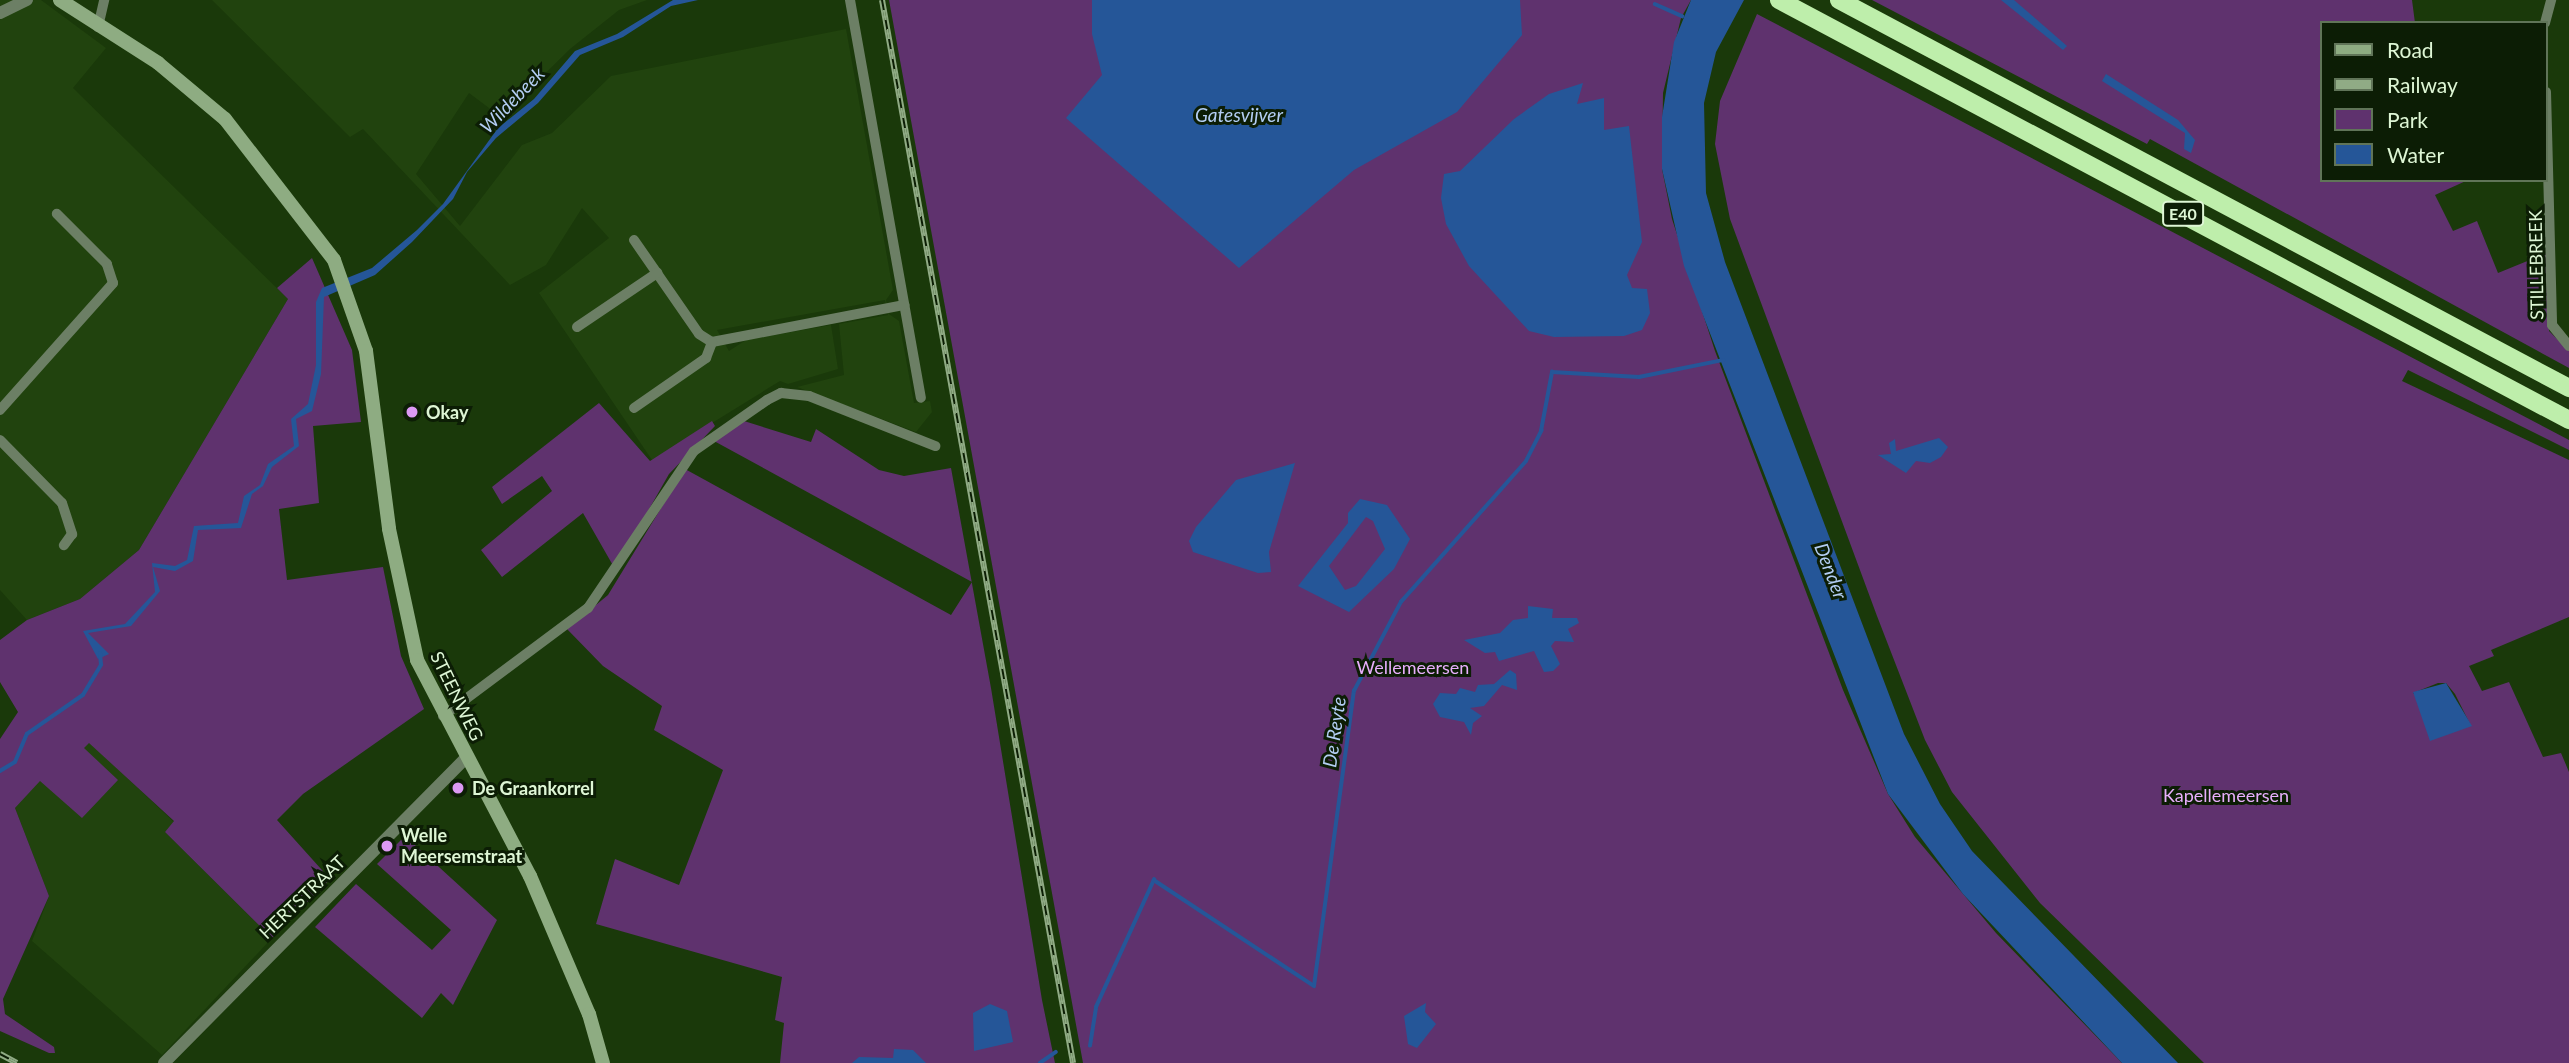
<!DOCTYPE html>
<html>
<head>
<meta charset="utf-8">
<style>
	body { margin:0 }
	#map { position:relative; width:2569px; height:1063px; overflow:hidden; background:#1a390a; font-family:Lato,sans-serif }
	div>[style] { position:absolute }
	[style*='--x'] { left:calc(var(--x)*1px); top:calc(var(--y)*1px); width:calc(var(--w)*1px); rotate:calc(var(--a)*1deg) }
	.built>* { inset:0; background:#21430e }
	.green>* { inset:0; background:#5f326e }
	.water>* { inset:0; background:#255698 }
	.stream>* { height:3.5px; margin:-1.75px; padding:0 1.75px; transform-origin:1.75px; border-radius:1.75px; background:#255698 }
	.minor>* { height:10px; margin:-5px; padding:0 5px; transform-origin:5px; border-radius:5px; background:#6c7f65 }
	.tertiary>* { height:12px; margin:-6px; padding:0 6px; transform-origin:6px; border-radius:6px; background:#6c7f65 }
	.secondary>* { height:14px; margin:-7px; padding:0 7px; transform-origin:7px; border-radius:7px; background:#8eac82 }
	.motorway>* { height:18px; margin:-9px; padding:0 9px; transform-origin:9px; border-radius:9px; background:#beeeab }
	.rail>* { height:6px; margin-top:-3px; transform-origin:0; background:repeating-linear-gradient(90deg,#0c1d05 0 10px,#90ab85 0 20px); box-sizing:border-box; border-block:2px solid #90ab85 }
	.dots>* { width:19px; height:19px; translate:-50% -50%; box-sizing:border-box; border:4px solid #0c1d05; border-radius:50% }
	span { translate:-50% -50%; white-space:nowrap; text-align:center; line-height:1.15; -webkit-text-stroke:6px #0c1d05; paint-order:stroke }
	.shield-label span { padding:2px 5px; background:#0c1d05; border:2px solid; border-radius:5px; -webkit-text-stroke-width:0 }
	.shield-label { font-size:16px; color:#def6d5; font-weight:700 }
	.street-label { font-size:18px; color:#def6d5 }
	.poi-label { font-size:18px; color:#def6d5; font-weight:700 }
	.left { translate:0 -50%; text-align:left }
	.park-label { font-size:18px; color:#e8affc }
	.water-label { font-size:19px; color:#b3cdf3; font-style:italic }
	.legend { position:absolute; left:2320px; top:21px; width:228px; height:161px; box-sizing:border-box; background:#0c1d05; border:2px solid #607458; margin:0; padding:9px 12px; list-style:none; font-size:21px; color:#def6d5 }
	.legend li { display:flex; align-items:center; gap:14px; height:35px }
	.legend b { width:35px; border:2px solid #607458 }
</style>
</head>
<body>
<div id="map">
	<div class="built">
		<div style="clip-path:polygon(0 0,41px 0,106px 48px,73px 88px,288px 299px,139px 550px,80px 599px,27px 620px,0 590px)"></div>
		<div style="clip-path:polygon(212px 0,647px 0,619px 10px,570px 49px,501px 117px,469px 93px,416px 174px,460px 226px,522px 145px,552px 133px,611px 76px,846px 29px,893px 290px,886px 300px,889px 314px,899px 321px,914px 403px,930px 401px,932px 412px,916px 432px,797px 387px,844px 375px,839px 324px,888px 315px,885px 300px,717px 330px,729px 351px,746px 340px,831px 325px,838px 369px,788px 384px,780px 381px,652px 460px,539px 293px,609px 238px,582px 208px,546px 265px,510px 285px,363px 129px,350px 137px)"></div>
		<div style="clip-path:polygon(89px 742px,174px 822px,165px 832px,272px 938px,162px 1055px,32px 941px,49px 896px,15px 808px,40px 780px,82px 817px,84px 747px)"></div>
	</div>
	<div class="green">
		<div style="clip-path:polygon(889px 0,1691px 0,1681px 18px,1663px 93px,1662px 169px,1672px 219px,1715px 351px,1843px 690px,1888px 794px,1915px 837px,1996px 933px,2122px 1063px,1083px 1063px)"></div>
		<div style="clip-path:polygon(1872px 0,2412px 0,2415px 23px,2322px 23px,2322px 180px,2468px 180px,2435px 195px,2453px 231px,2477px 221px,2498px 273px,2547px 253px,2549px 331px,2569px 351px,2569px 368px,2150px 139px,2147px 144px)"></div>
		<div style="clip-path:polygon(evenodd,1757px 14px,2569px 440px,2569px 450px,2408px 370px,2402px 381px,2569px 460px,2569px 617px,2491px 650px,2494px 656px,2469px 666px,2482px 691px,2509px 682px,2543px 757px,2561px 753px,2569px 772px,2569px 1063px,2204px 1063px,2040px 903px,1952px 792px,1925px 740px,1877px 616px,1730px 219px,1715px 144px,1720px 101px,1757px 14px,2438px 683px,2446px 683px,2455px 694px,2471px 726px,2413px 693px,2438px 683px)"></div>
		<div style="clip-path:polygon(312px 258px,352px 350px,361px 422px,313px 426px,319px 503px,279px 509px,287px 580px,383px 567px,401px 656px,424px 709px,303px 794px,277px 820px,330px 879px,272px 938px,165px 832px,174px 821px,89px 743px,84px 748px,118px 780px,82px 818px,40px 781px,15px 808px,49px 896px,3px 999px,5px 1014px,54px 1047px,55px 1053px,49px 1053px,0 1031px,0 739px,18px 712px,0 682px,0 640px,27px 620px,80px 599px,139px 550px,288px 299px,277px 288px)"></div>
		<div style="clip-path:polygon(599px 403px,650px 461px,712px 421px,715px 426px,669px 474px,615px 569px,583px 513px,502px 577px,481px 550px,552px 491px,542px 476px,502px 504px,492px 487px)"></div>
		<div style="clip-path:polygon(744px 421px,811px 442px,816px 429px,879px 470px,904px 476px,951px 468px,991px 688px,1042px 1000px,1055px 1063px,780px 1063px,784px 1023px,775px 1020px,782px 977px,596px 924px,615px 859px,679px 885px,723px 770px,654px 730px,662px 706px,603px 666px,567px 629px,608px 595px,685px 469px,951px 615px,972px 582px,714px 441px)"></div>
		<div style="clip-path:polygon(405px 836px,497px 920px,453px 1005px,441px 993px,422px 1018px,315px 927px,356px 884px,432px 950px,451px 930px,377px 864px)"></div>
	</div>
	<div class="water">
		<div style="clip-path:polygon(673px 0,698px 0,671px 6px,623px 37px,580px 55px,538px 103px,496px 138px,467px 172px,453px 199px,412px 242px,375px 275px,324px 297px,321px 374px,312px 411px,296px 419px,299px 446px,272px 467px,263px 486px,252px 494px,241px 528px,198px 530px,193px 561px,175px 571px,153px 567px,160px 591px,131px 626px,88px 633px,109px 654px,98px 659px,83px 631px,125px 624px,155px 592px,152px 563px,175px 566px,187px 560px,194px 526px,238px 523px,244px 496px,260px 485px,268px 464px,294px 446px,291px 419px,308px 404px,316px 365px,316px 302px,322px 288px,372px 268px,417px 230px,443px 204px,498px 128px,534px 99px,575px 51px,617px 34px)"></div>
		<div style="clip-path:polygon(1092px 0,1520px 0,1522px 35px,1457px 112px,1354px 170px,1239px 268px,1066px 118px,1102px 75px,1092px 34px)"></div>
		<div style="clip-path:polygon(1691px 0,1744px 0,1716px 52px,1704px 103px,1706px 193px,1725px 262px,1904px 734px,1940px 804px,1972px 851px,2178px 1063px,2122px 1063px,1963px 894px,1888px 794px,1684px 266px,1662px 169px,1662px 117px,1674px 42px)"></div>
		<div style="clip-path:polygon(2001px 0,2014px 0,2067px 46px,2063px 50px)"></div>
		<div style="clip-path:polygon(2106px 74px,2178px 120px,2195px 140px,2191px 153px,2184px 149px,2185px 133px,2102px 81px)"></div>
		<div style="clip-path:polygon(1583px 83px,1577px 104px,1604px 98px,1604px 130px,1629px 126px,1642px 242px,1627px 275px,1632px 288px,1647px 289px,1650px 313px,1642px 330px,1624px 336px,1554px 337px,1529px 331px,1469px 266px,1446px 224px,1441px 198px,1444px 174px,1460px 171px,1514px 119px,1549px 94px)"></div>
		<div style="clip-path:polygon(1939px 438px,1948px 447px,1941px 457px,1930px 463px,1916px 461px,1906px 473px,1878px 455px,1891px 454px,1889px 443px,1895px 439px,1896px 451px)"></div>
		<div style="clip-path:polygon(1295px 463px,1269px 552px,1271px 572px,1258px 573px,1193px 552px,1189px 541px,1196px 527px,1236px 480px)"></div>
		<div style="clip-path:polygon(evenodd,1360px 499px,1387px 505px,1410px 539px,1394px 569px,1349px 612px,1298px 586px,1348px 523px,1348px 513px,1360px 499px,1366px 517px,1373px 521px,1385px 549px,1356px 586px,1345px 590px,1329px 566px,1366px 517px)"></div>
		<div style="clip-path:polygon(1528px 606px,1553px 609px,1552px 618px,1577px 618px,1579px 623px,1568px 629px,1574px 642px,1555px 641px,1551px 646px,1560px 664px,1553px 671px,1544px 672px,1534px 651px,1499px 661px,1495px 652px,1485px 653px,1464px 640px,1500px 633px,1513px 620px,1528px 618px)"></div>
		<div style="clip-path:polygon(1510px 670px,1516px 674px,1517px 690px,1502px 685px,1484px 706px,1470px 708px,1482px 716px,1473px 723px,1471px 735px,1464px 722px,1440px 717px,1433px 704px,1440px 693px,1456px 694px,1460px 688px,1475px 692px,1478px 685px,1494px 684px)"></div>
		<div style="clip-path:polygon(2446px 683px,2472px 726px,2430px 741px,2413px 692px)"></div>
		<div style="clip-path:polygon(1426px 1003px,1425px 1012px,1436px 1024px,1417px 1048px,1408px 1044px,1404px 1016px)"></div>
		<div style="clip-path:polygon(990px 1004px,1007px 1011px,1013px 1042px,974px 1051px,973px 1013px)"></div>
		<div style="clip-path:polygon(894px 1049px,913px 1050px,926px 1063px,852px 1063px,859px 1057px,893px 1058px)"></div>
	</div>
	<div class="stream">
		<div style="--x:1655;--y:4;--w:30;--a:24"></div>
		<div style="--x:0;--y:771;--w:17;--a:-31"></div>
		<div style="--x:15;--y:762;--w:30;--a:-67"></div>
		<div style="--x:27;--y:734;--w:68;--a:-34.9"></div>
		<div style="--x:83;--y:695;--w:35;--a:-59"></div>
		<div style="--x:101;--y:665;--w:11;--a:-95"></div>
		<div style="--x:1090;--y:1046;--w:39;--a:-81"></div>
		<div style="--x:1096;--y:1007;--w:140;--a:-65.5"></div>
		<div style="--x:1154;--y:880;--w:192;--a:33.5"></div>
		<div style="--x:1314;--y:986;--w:298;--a:-82.3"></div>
		<div style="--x:1354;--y:691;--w:101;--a:-62.2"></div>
		<div style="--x:1401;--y:602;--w:188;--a:-48.4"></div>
		<div style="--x:1526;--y:461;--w:34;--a:-63"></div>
		<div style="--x:1541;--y:431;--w:60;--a:-79.4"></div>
		<div style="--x:1552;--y:372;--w:87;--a:3.3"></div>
		<div style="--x:1639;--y:377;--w:86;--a:-11.4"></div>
		<div style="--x:1040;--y:1063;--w:19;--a:-35"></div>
	</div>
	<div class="minor">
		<div style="--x:850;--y:0;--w:404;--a:79.9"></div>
		<div style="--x:2545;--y:23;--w:24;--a:-75"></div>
		<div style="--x:98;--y:27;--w:28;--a:-77"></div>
		<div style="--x:2546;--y:92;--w:233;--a:88.5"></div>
		<div style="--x:2552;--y:325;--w:27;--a:51"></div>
		<div style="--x:634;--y:240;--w:114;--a:55.3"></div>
		<div style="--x:699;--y:334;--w:15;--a:32"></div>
		<div style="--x:712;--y:342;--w:196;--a:-10.9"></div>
		<div style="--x:577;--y:327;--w:97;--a:-34"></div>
		<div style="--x:634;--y:408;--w:88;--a:-34.8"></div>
		<div style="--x:706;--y:358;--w:17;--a:-69"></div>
		<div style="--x:0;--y:410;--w:170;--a:-48.3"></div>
		<div style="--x:113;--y:283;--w:20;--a:-108"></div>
		<div style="--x:107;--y:264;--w:71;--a:-135"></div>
		<div style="--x:0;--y:440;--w:88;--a:45.5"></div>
		<div style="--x:62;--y:503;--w:33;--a:72"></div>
		<div style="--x:72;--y:534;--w:14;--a:126"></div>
		<div style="--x:443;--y:716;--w:181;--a:-36.7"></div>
		<div style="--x:588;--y:608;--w:189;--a:-56"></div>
		<div style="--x:694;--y:451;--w:89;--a:-34.9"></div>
		<div style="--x:767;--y:400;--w:16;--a:-27"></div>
		<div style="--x:781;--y:393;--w:28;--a:6"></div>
		<div style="--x:809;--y:396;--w:136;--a:21.6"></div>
	</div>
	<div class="tertiary">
		<div style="--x:0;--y:13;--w:30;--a:-26"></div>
		<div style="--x:164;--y:1063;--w:429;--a:-45.3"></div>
	</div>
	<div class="secondary">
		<div style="--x:60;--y:0;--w:117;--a:32.7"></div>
		<div style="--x:158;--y:63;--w:87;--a:39.9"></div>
		<div style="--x:225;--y:119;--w:178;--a:52.3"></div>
		<div style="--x:334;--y:260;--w:96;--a:70.6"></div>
		<div style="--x:366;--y:351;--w:179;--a:82.6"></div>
		<div style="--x:389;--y:529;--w:134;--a:77.9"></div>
		<div style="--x:417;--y:660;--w:244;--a:62.4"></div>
		<div style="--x:530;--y:876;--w:150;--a:66.9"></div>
		<div style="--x:589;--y:1014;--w:51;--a:74.1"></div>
	</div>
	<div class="motorway">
		<div style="--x:1779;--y:0;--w:895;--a:28"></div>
		<div style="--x:1839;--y:0;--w:827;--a:27.99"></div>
	</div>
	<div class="rail">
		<div style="--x:882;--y:0;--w:1080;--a:79.81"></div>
		<div style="--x:0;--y:1054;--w:19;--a:28"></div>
	</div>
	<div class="dots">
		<div style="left:412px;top:412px;background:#dc99f4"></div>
		<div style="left:458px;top:788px;background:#dc99f4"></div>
		<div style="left:387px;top:846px;background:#dc99f4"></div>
	</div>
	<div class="shield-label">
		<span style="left:2183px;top:214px">E40</span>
	</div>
	<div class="street-label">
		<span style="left:2536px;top:265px;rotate:-91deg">STILLEBREEK</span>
		<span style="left:457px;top:696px;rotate:64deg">STEENWEG</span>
		<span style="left:302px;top:897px;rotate:-44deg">HERTSTRAAT</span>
	</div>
	<div class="poi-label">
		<span class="left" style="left:426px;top:412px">Okay</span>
		<span class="left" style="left:472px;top:788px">De Graankorrel</span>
		<span class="left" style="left:401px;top:846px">Welle<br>Meersemstraat</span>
	</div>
	<div class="park-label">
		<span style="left:1413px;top:667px">Wellemeersen</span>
		<span style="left:2226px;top:795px">Kapellemeersen</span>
	</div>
	<div class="water-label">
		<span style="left:512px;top:100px;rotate:-46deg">Wildebeek</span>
		<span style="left:1239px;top:115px">Gatesvijver</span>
		<span style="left:1831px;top:571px;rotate:69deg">Dender</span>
		<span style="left:1334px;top:732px;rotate:-82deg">De Reyte</span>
	</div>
	<ul class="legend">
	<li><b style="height:9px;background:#8eac82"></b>Road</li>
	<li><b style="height:9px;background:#90ab85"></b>Railway</li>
	<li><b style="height:19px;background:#5f326e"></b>Park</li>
	<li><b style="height:19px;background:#255698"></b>Water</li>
	</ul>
</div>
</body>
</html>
